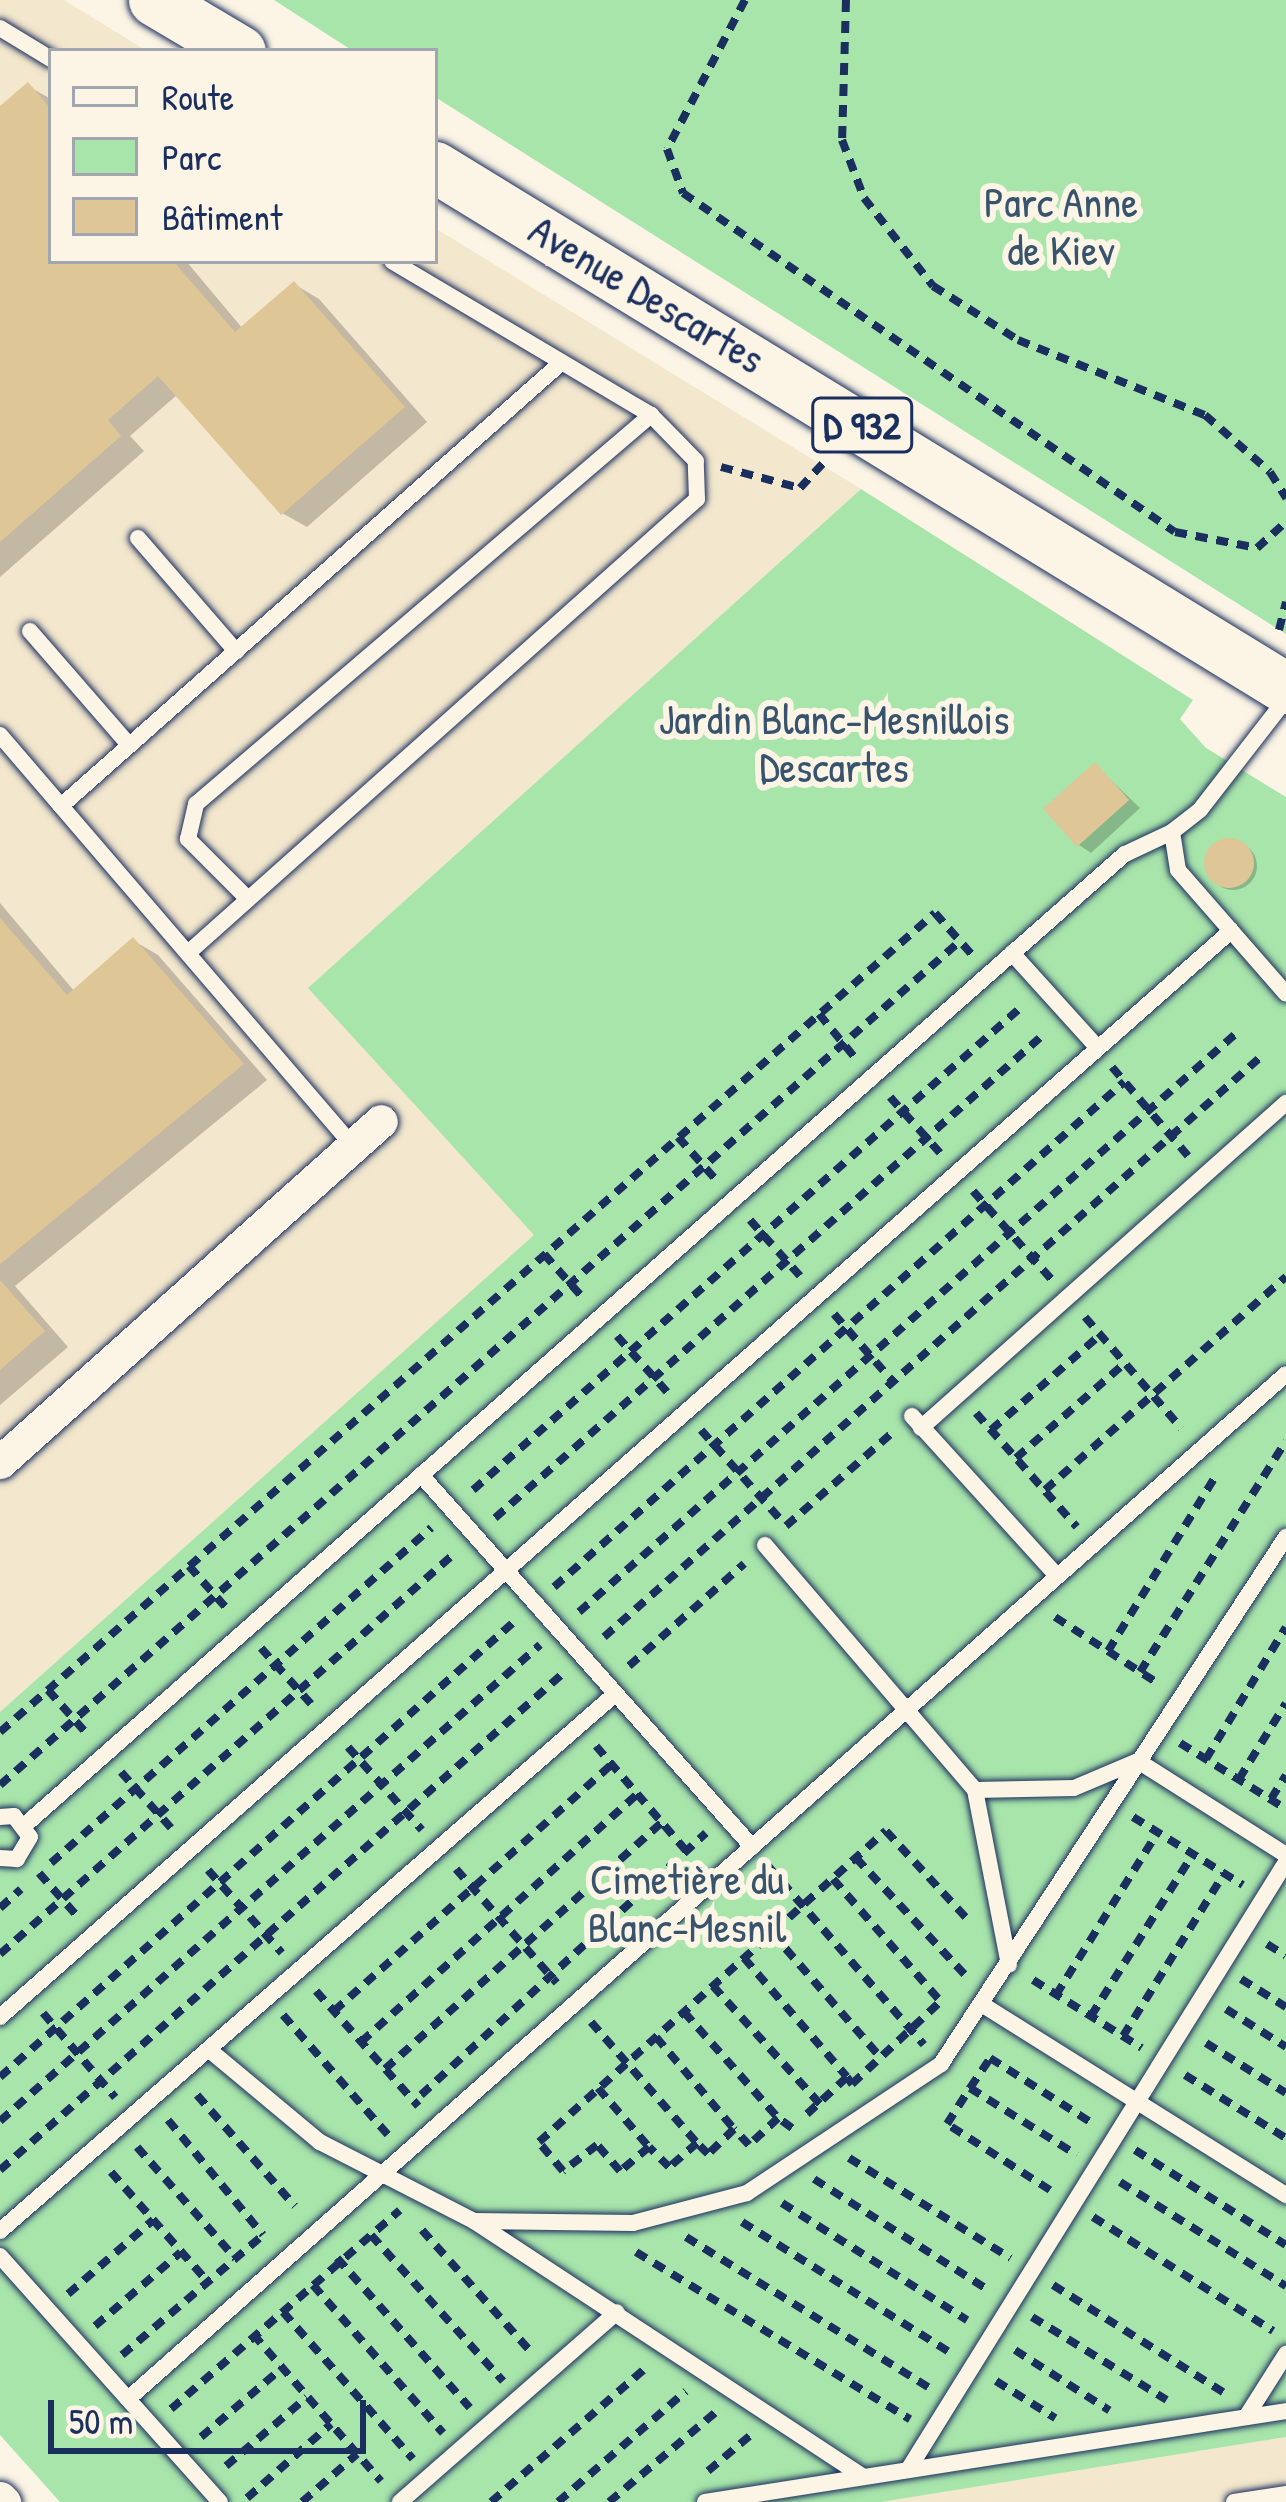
<!DOCTYPE html>
<html>
<head>
<meta charset="utf-8">
<style>
	body { margin:0 }
	#map { position:relative; width:1286px; height:2502px; overflow:hidden; background:#fcf5e5; font-family:"Patrick Hand",sans-serif }
	div>[style] { position:absolute }
	[style*='--x'] { left:calc(var(--x)*1px); top:calc(var(--y)*1px); width:calc(var(--w)*1px); rotate:calc(var(--a)*1deg) }
	.built>* { inset:0; background:#f3e7cd }
	.green>* { inset:0; background:#a8e5ab }
	.shadow>* { inset:0; background:#0003 }
	.round { border-radius:50% }
	.building>* { inset:0; background:#dfc696; transform-origin:0 0 }
	.path>* { height:8px; margin-top:-4px; transform-origin:0; background:repeating-linear-gradient(90deg,#1b2f5e 0 12px,transparent 0 21px) }
	.roads { filter:drop-shadow(0 0 3px #1b2f5e) drop-shadow(0 0 3px #1b2f5e) }
	.lane>* { height:16px; margin:-8px; padding:0 8px; transform-origin:8px; border-radius:8px; background:#fcf5e5 }
	.street>* { height:33px; margin:-16.5px; padding:0 16.5px; transform-origin:16.5px; border-radius:16.5px; background:#fcf5e5 }
	.primary>* { height:51px; margin:-25.5px; padding:0 25.5px; transform-origin:25.5px; border-radius:25.5px; background:#fcf5e5 }
	span { translate:-50% -50%; white-space:nowrap; text-align:center; line-height:1.15; -webkit-text-stroke:12px #fcf5e5; paint-order:stroke }
	.shield-label span { padding:3px 9px; background:#fcf5e5; border:3px solid; border-radius:9px; -webkit-text-stroke-width:0 }
	.shield-label { font-size:39px; color:#1b2f5e; font-weight:700 }
	.park-label { font-size:42px; color:#37536d }
	.street-label { font-size:42px; color:#1b2f5e }
	.legend { position:absolute; left:48px; top:48px; width:390px; height:216px; box-sizing:border-box; background:#fcf5e5; border:3px solid #a2a6af; margin:0; padding:15px 21px; list-style:none; font-size:36px; color:#1b2f5e }
	.legend li { display:flex; align-items:center; gap:24px; height:60px }
	.legend b { width:60px; border:3px solid #a2a6af }
	.scale { position:absolute; left:48px; top:2400px; width:318px; height:54px; box-sizing:border-box; border:6px solid #1b2f5e; border-top:0; padding-left:15px; font-size:36px; line-height:42px; white-space:nowrap; color:#1b2f5e; -webkit-text-stroke:9px #fcf5e5; paint-order:stroke }
</style>
</head>
<body>
<div id="map">
	<div class="built">
		<div style="clip-path:polygon(0 0,64px 0,147px 51px,51px 51px,51px 261px,435px 261px,435px 228px,861px 489px,309px 988px,535px 1235px,0 1712px)"></div>
		<div style="clip-path:polygon(1286px 2437px,1286px 2502px,881px 2502px)"></div>
	</div>
	<div class="green">
		<div style="clip-path:polygon(274px 0,1286px 0,1286px 634px,435px 97px,435px 51px,353px 51px)"></div>
		<div style="clip-path:polygon(861px 489px,1193px 700px,1180px 719px,1206px 748px,1286px 797px,1286px 2437px,881px 2502px,60px 2502px,0 2435px,0 1712px,534px 1235px,308px 988px)"></div>
	</div>
	<div class="shadow">
		<div style="clip-path:polygon(28px 86px,51px 99px,51px 261px,186px 261px,243px 329px,294px 284px,319px 299px,427px 422px,307px 527px,282px 513px,178px 394px,130px 436px,144px 451px,0 577px,0 110px)"></div>
		<div style="clip-path:polygon(1096px 766px,1140px 808px,1091px 853px,1079px 845px)"></div>
		<div class="round" style="left:1209px;top:842px;width:48px;height:48px"></div>
		<div style="clip-path:polygon(0 903px,75px 992px,134px 941px,158px 955px,267px 1080px,15px 1286px,68px 1347px,0 1405px)"></div>
	</div>
	<div class="building">
		<div style="clip-path:polygon(28px 82px,51px 109px,51px 261px,173px 261px,235px 332px,294px 281px,405px 407px,281px 515px,158px 376px,108px 420px,121px 436px,0 542px,0 106px)"></div>
		<div style="left:1095px;top:762px;width:51px;height:70px;rotate:48deg"></div>
		<div class="round" style="left:1204px;top:838px;width:50px;height:50px"></div>
		<div style="clip-path:polygon(0 918px,67px 995px,133px 937px,244px 1064px,0 1264px)"></div>
		<div style="clip-path:polygon(0 1280px,45px 1331px,0 1370px)"></div>
	</div>
	<div class="path">
		<div style="--x:745;--y:0;--w:168;--a:117.6"></div>
		<div style="--x:667;--y:149;--w:47;--a:70"></div>
		<div style="--x:683;--y:193;--w:597;--a:34.57"></div>
		<div style="--x:1175;--y:532;--w:84;--a:11"></div>
		<div style="--x:1257;--y:548;--w:39;--a:-42"></div>
		<div style="--x:846;--y:0;--w:140;--a:91.6"></div>
		<div style="--x:842;--y:140;--w:62;--a:69.2"></div>
		<div style="--x:864;--y:198;--w:112;--a:51.9"></div>
		<div style="--x:933;--y:286;--w:101;--a:32.4"></div>
		<div style="--x:1018;--y:340;--w:201;--a:21.9"></div>
		<div style="--x:1205;--y:415;--w:86;--a:41.2"></div>
		<div style="--x:1270;--y:472;--w:31;--a:58"></div>
		<div style="--x:721;--y:467;--w:82;--a:14.9"></div>
		<div style="--x:800;--y:488;--w:41;--a:-47"></div>
		<div style="--x:1279;--y:630;--w:29;--a:-76"></div>
		<div style="--x:819;--y:1014;--w:58;--a:50.6"></div>
		<div style="--x:1112;--y:1067;--w:117;--a:49.5"></div>
		<div style="--x:890;--y:1097;--w:75;--a:48.2"></div>
		<div style="--x:678;--y:1137;--w:59;--a:48.4"></div>
		<div style="--x:973;--y:1191;--w:118;--a:48.4"></div>
		<div style="--x:750;--y:1220;--w:75;--a:48.2"></div>
		<div style="--x:544;--y:1254;--w:59;--a:48.4"></div>
		<div style="--x:834;--y:1314;--w:93;--a:48.9"></div>
		<div style="--x:1085;--y:1317;--w:147;--a:49.1"></div>
		<div style="--x:617;--y:1336;--w:75;--a:48.2"></div>
		<div style="--x:976;--y:1413;--w:152;--a:48.5"></div>
		<div style="--x:701;--y:1430;--w:118;--a:48.4"></div>
		<div style="--x:991;--y:1430;--w:145;--a:-41.1"></div>
		<div style="--x:1016;--y:1458;--w:145;--a:-41.1"></div>
		<div style="--x:473;--y:1490;--w:728;--a:-41.38"></div>
		<div style="--x:1045;--y:1490;--w:322;--a:-41.5"></div>
		<div style="--x:495;--y:1518;--w:730;--a:-41.39"></div>
		<div style="--x:786;--y:1526;--w:141;--a:-41.3"></div>
		<div style="--x:189;--y:1566;--w:59;--a:48.4"></div>
		<div style="--x:554;--y:1587;--w:762;--a:-41.54"></div>
		<div style="--x:579;--y:1612;--w:881;--a:-41.36"></div>
		<div style="--x:1055;--y:1617;--w:124;--a:32.8"></div>
		<div style="--x:604;--y:1637;--w:881;--a:-41.46"></div>
		<div style="--x:261;--y:1648;--w:75;--a:48.2"></div>
		<div style="--x:1108;--y:1651;--w:202;--a:-58.4"></div>
		<div style="--x:629;--y:1666;--w:154;--a:-41.6"></div>
		<div style="--x:1140;--y:1672;--w:273;--a:-57.7"></div>
		<div style="--x:48;--y:1690;--w:59;--a:48.4"></div>
		<div style="--x:0;--y:1732;--w:1243;--a:-41.22"></div>
		<div style="--x:935;--y:913;--w:57;--a:48.5"></div>
		<div style="--x:1180;--y:1743;--w:125;--a:31.9"></div>
		<div style="--x:596;--y:1746;--w:141;--a:49.3"></div>
		<div style="--x:348;--y:1747;--w:111;--a:48.3"></div>
		<div style="--x:1206;--y:1759;--w:154;--a:-58.8"></div>
		<div style="--x:121;--y:1772;--w:75;--a:48.2"></div>
		<div style="--x:1239;--y:1779;--w:89;--a:-58.3"></div>
		<div style="--x:0;--y:1785;--w:1278;--a:-41.32"></div>
		<div style="--x:1271;--y:1799;--w:28;--a:-58"></div>
		<div style="--x:1133;--y:1817;--w:129;--a:31.7"></div>
		<div style="--x:856;--y:1858;--w:160;--a:47"></div>
		<div style="--x:51;--y:1863;--w:507;--a:-41.4"></div>
		<div style="--x:768;--y:1866;--w:237;--a:48.9"></div>
		<div style="--x:456;--y:1869;--w:152;--a:48.5"></div>
		<div style="--x:208;--y:1870;--w:111;--a:48.3"></div>
		<div style="--x:39;--y:1873;--w:57;--a:48.5"></div>
		<div style="--x:833;--y:1879;--w:167;--a:48.7"></div>
		<div style="--x:0;--y:1908;--w:28;--a:-42"></div>
		<div style="--x:772;--y:1933;--w:166;--a:48.9"></div>
		<div style="--x:1267;--y:1944;--w:22;--a:32"></div>
		<div style="--x:0;--y:1954;--w:608;--a:-41.4"></div>
		<div style="--x:744;--y:1958;--w:157;--a:49.1"></div>
		<div style="--x:1241;--y:1979;--w:53;--a:31.9"></div>
		<div style="--x:1033;--y:1980;--w:128;--a:32"></div>
		<div style="--x:713;--y:1986;--w:161;--a:47.8"></div>
		<div style="--x:316;--y:1991;--w:154;--a:48.4"></div>
		<div style="--x:1056;--y:1995;--w:192;--a:-58"></div>
		<div style="--x:1226;--y:2009;--w:71;--a:32.3"></div>
		<div style="--x:334;--y:2011;--w:370;--a:-41.6"></div>
		<div style="--x:684;--y:2012;--w:142;--a:48.4"></div>
		<div style="--x:43;--y:2013;--w:111;--a:49.4"></div>
		<div style="--x:283;--y:2015;--w:159;--a:48.8"></div>
		<div style="--x:1091;--y:2016;--w:191;--a:-57.8"></div>
		<div style="--x:591;--y:2022;--w:161;--a:48.8"></div>
		<div style="--x:1123;--y:2036;--w:191;--a:-58.1"></div>
		<div style="--x:656;--y:2037;--w:121;--a:49.7"></div>
		<div style="--x:361;--y:2042;--w:371;--a:-41.9"></div>
		<div style="--x:1206;--y:2043;--w:94;--a:32"></div>
		<div style="--x:385;--y:2069;--w:371;--a:-41.7"></div>
		<div style="--x:1185;--y:2075;--w:119;--a:32"></div>
		<div style="--x:0;--y:2077;--w:689;--a:-41.53"></div>
		<div style="--x:598;--y:2088;--w:78;--a:49.2"></div>
		<div style="--x:970;--y:2088;--w:36;--a:-56"></div>
		<div style="--x:990;--y:2058;--w:121;--a:32.5"></div>
		<div style="--x:197;--y:2095;--w:148;--a:48.6"></div>
		<div style="--x:421;--y:2095;--w:387;--a:-42.6"></div>
		<div style="--x:807;--y:2114;--w:54;--a:-42.8"></div>
		<div style="--x:847;--y:2077;--w:9;--a:54"></div>
		<div style="--x:852;--y:2084;--w:122;--a:-43"></div>
		<div style="--x:168;--y:2120;--w:149;--a:50.4"></div>
		<div style="--x:0;--y:2121;--w:720;--a:-41.4"></div>
		<div style="--x:792;--y:2128;--w:17;--a:-144"></div>
		<div style="--x:778;--y:2118;--w:40;--a:137"></div>
		<div style="--x:749;--y:2145;--w:22;--a:-133"></div>
		<div style="--x:734;--y:2129;--w:36;--a:136"></div>
		<div style="--x:708;--y:2154;--w:16;--a:-135"></div>
		<div style="--x:697;--y:2143;--w:37;--a:139"></div>
		<div style="--x:669;--y:2167;--w:28;--a:-135"></div>
		<div style="--x:649;--y:2147;--w:38;--a:140"></div>
		<div style="--x:620;--y:2171;--w:35;--a:-131"></div>
		<div style="--x:597;--y:2145;--w:43;--a:142.6"></div>
		<div style="--x:563;--y:2171;--w:38;--a:-130"></div>
		<div style="--x:539;--y:2142;--w:466;--a:-41.9"></div>
		<div style="--x:886;--y:1831;--w:122;--a:47.3"></div>
		<div style="--x:137;--y:2147;--w:149;--a:48.5"></div>
		<div style="--x:1135;--y:2150;--w:178;--a:32.2"></div>
		<div style="--x:849;--y:2158;--w:190;--a:31.8"></div>
		<div style="--x:0;--y:2170;--w:748;--a:-41.42"></div>
		<div style="--x:111;--y:2172;--w:147;--a:48.6"></div>
		<div style="--x:814;--y:2179;--w:206;--a:32.5"></div>
		<div style="--x:1120;--y:2182;--w:196;--a:32.1"></div>
		<div style="--x:1050;--y:2190;--w:122;--a:-147.3"></div>
		<div style="--x:947;--y:2124;--w:43;--a:-57.4"></div>
		<div style="--x:970;--y:2088;--w:126;--a:32.1"></div>
		<div style="--x:782;--y:2203;--w:219;--a:32.3"></div>
		<div style="--x:1093;--y:2217;--w:213;--a:32.3"></div>
		<div style="--x:742;--y:2222;--w:243;--a:32.1"></div>
		<div style="--x:422;--y:2230;--w:165;--a:48.2"></div>
		<div style="--x:371;--y:2235;--w:197;--a:47.9"></div>
		<div style="--x:686;--y:2237;--w:285;--a:31.8"></div>
		<div style="--x:636;--y:2252;--w:321;--a:31.4"></div>
		<div style="--x:337;--y:2258;--w:200;--a:48.4"></div>
		<div style="--x:313;--y:2285;--w:197;--a:48.7"></div>
		<div style="--x:1053;--y:2285;--w:201;--a:32.2"></div>
		<div style="--x:68;--y:2294;--w:113;--a:-41"></div>
		<div style="--x:283;--y:2312;--w:196;--a:48.5"></div>
		<div style="--x:1032;--y:2317;--w:158;--a:31.6"></div>
		<div style="--x:95;--y:2326;--w:113;--a:-40.7"></div>
		<div style="--x:253;--y:2334;--w:195;--a:49"></div>
		<div style="--x:1015;--y:2350;--w:112;--a:32.6"></div>
		<div style="--x:122;--y:2355;--w:184;--a:-40.4"></div>
		<div style="--x:996;--y:2381;--w:70;--a:32.1"></div>
		<div style="--x:171;--y:2409;--w:303;--a:-41"></div>
		<div style="--x:201;--y:2437;--w:106;--a:-40.4"></div>
		<div style="--x:226;--y:2466;--w:106;--a:-40.4"></div>
		<div style="--x:708;--y:2471;--w:57;--a:-40.1"></div>
		<div style="--x:247;--y:2498;--w:112;--a:-41.4"></div>
		<div style="--x:302;--y:2502;--w:73;--a:-41.1"></div>
		<div style="--x:491;--y:2502;--w:206;--a:-40.9"></div>
		<div style="--x:558;--y:2502;--w:169;--a:-40.9"></div>
		<div style="--x:609;--y:2502;--w:140;--a:-40.1"></div>
	</div>
	<div class="roads">
		<div class="lane">
			<div style="--x:0;--y:28;--w:60;--a:31.3"></div>
			<div style="--x:138;--y:538;--w:150;--a:49.1"></div>
			<div style="--x:30;--y:631;--w:151;--a:49"></div>
			<div style="--x:1286;--y:699;--w:140;--a:127.8"></div>
			<div style="--x:1200;--y:810;--w:36;--a:142"></div>
			<div style="--x:1172;--y:832;--w:38;--a:81"></div>
			<div style="--x:1178;--y:870;--w:164;--a:48.9"></div>
			<div style="--x:0;--y:735;--w:542;--a:49.34"></div>
			<div style="--x:61;--y:806;--w:669;--a:-41.55"></div>
			<div style="--x:248;--y:899;--w:85;--a:-135"></div>
			<div style="--x:188;--y:839;--w:36;--a:-77"></div>
			<div style="--x:196;--y:804;--w:599;--a:-40.53"></div>
			<div style="--x:188;--y:953;--w:682;--a:-41.73"></div>
			<div style="--x:697;--y:499;--w:38;--a:-92"></div>
			<div style="--x:696;--y:461;--w:64;--a:-134.4"></div>
			<div style="--x:651;--y:415;--w:301;--a:-149.3"></div>
			<div style="--x:1012;--y:953;--w:125;--a:47.9"></div>
			<div style="--x:912;--y:1416;--w:216;--a:47.8"></div>
			<div style="--x:921;--y:1428;--w:489;--a:-41.7"></div>
			<div style="--x:421;--y:1475;--w:498;--a:48.3"></div>
			<div style="--x:765;--y:1545;--w:323;--a:49.4"></div>
			<div style="--x:975;--y:1790;--w:178;--a:79"></div>
			<div style="--x:975;--y:1790;--w:99;--a:-1.2"></div>
			<div style="--x:1074;--y:1788;--w:69;--a:-22.9"></div>
			<div style="--x:1138;--y:1761;--w:175;--a:32.4"></div>
			<div style="--x:0;--y:1817;--w:14;--a:-4"></div>
			<div style="--x:14;--y:1816;--w:26;--a:53"></div>
			<div style="--x:30;--y:1837;--w:26;--a:121"></div>
			<div style="--x:17;--y:1859;--w:17;--a:-177"></div>
			<div style="--x:25;--y:1825;--w:1467;--a:-41.44"></div>
			<div style="--x:1125;--y:854;--w:52;--a:-25.1"></div>
			<div style="--x:983;--y:2005;--w:358;--a:32.1"></div>
			<div style="--x:0;--y:2017;--w:1642;--a:-41.42"></div>
			<div style="--x:213;--y:2053;--w:139;--a:39.8"></div>
			<div style="--x:320;--y:2142;--w:173;--a:27.2"></div>
			<div style="--x:474;--y:2221;--w:159;--a:0.7"></div>
			<div style="--x:633;--y:2223;--w:118;--a:-14.7"></div>
			<div style="--x:747;--y:2193;--w:233;--a:-33.6"></div>
			<div style="--x:941;--y:2064;--w:630;--a:-56.79"></div>
			<div style="--x:474;--y:2221;--w:466;--a:33.3"></div>
			<div style="--x:0;--y:2231;--w:815;--a:-41.12"></div>
			<div style="--x:0;--y:2256;--w:330;--a:48.2"></div>
			<div style="--x:128;--y:2399;--w:1546;--a:-41.51"></div>
			<div style="--x:1246;--y:2417;--w:75;--a:-57.6"></div>
			<div style="--x:908;--y:2470;--w:716;--a:-58.13"></div>
			<div style="--x:400;--y:2502;--w:288;--a:-41.2"></div>
			<div style="--x:705;--y:2502;--w:588;--a:-8.9"></div>
			<div style="--x:1234;--y:2502;--w:53;--a:-8.7"></div>
		</div>
		<div class="street">
			<div style="--x:0;--y:1462;--w:511;--a:-41.83"></div>
			<div style="--x:0;--y:2498;--w:6;--a:45"></div>
		</div>
		<div class="primary">
			<div style="--x:154;--y:0;--w:100;--a:30.7"></div>
			<div style="--x:435;--y:167;--w:998;--a:31.48"></div>
		</div>
	</div>
	<div class="shield-label">
		<span style="left:862px;top:425px">D 932</span>
	</div>
	<div class="park-label">
		<span style="left:1061px;top:226px">Parc Anne<br>de Kiev</span>
		<span style="left:834px;top:743px">Jardin Blanc-Mesnillois<br>Descartes</span>
		<span style="left:687px;top:1903px">Cimetière du<br>Blanc-Mesnil</span>
	</div>
	<div class="street-label">
		<span style="left:647px;top:294px;rotate:31deg">Avenue Descartes</span>
	</div>
	<ul class="legend">
	<li><b style="height:15px;background:#fcf5e5"></b>Route</li>
	<li><b style="height:33px;background:#a8e5ab"></b>Parc</li>
	<li><b style="height:33px;background:#dfc696"></b>Bâtiment</li>
	</ul>
	<div class="scale">50 m</div>
</div>
</body>
</html>
